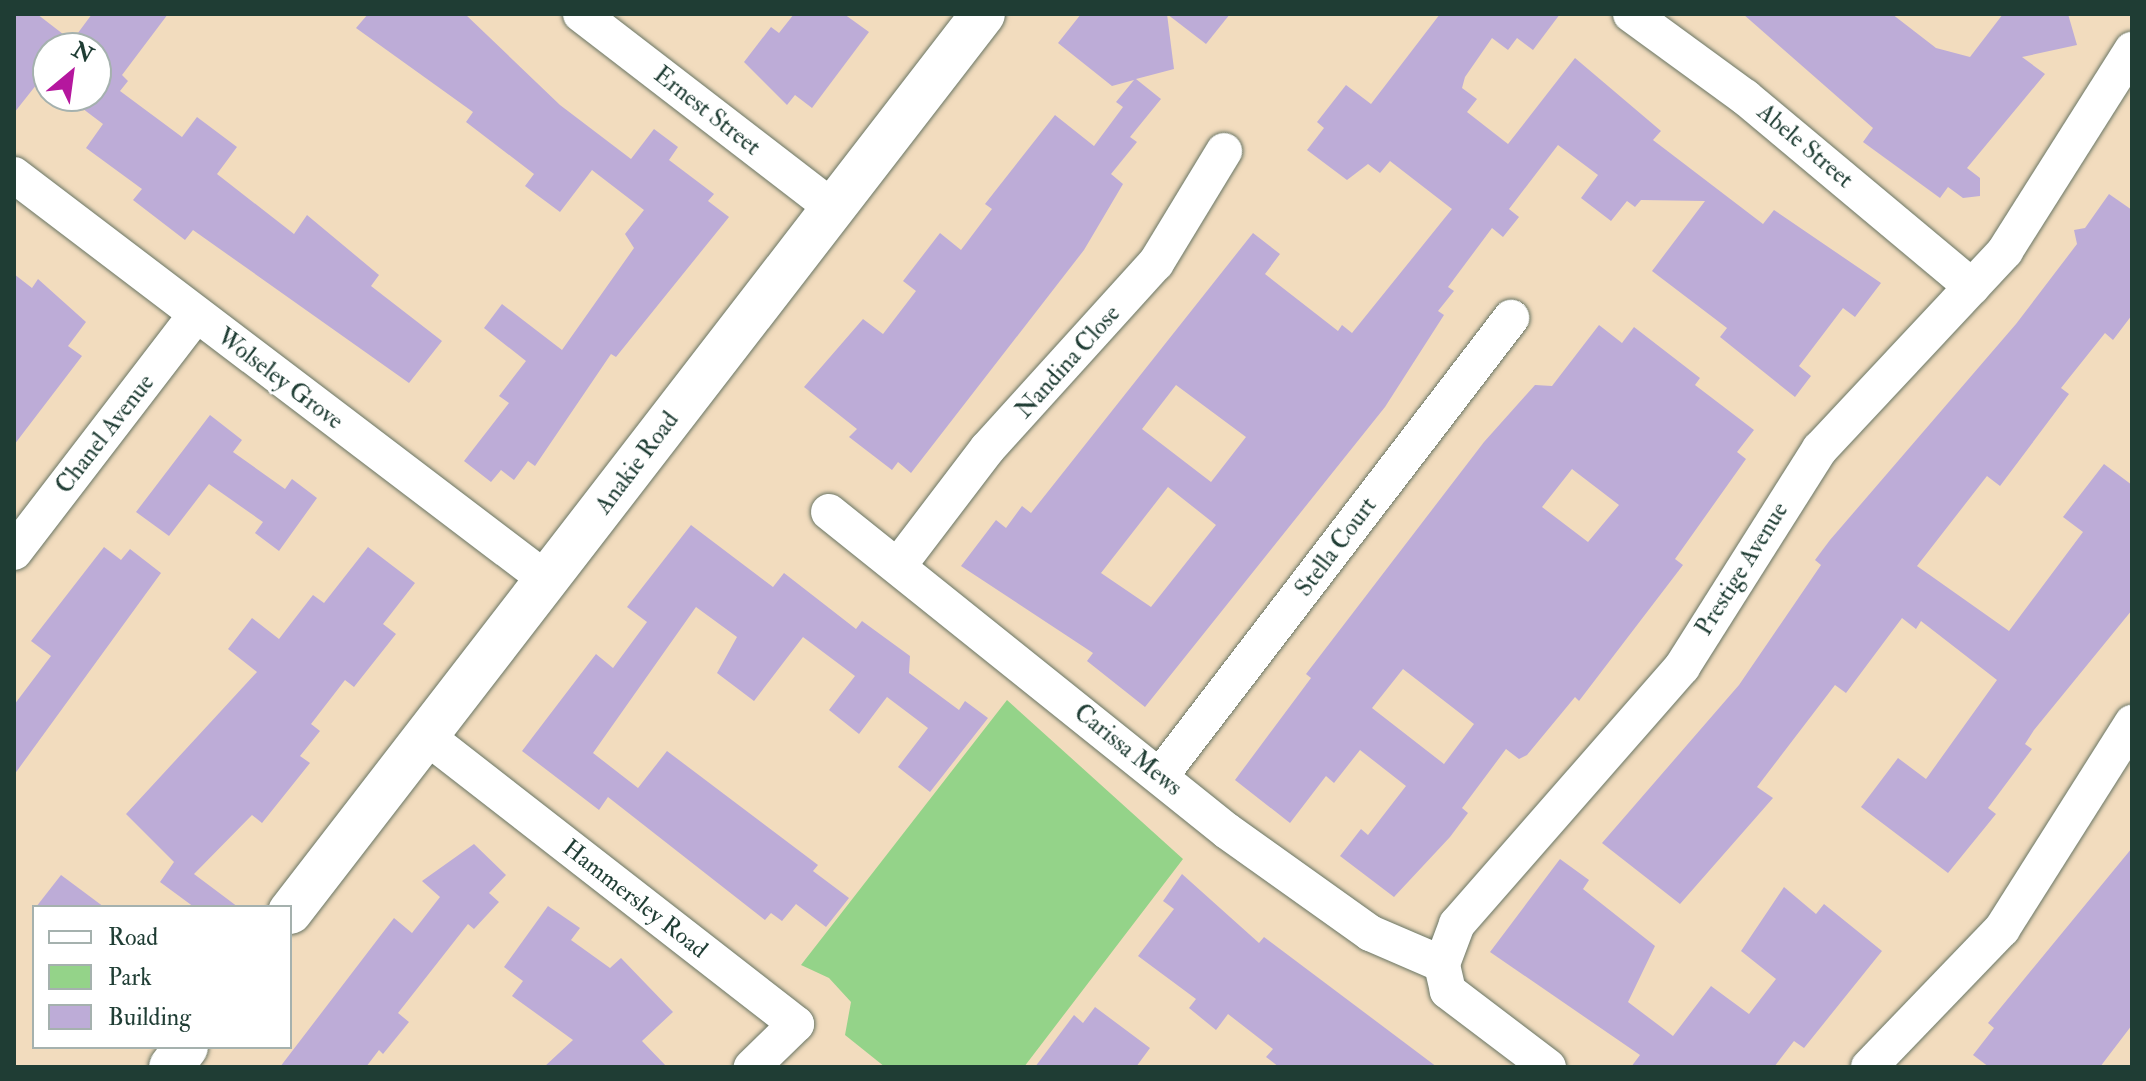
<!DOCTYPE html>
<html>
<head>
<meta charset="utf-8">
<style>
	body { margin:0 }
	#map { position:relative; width:2146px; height:1081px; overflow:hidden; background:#f2dcbe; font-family:"IM FELL Double Pica",serif }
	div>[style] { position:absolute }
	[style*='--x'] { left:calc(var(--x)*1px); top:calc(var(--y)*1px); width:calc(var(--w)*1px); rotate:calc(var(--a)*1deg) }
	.green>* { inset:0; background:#94d389 }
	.building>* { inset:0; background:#bdacd7 }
	.roads { filter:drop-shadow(0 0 2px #697564) drop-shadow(0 0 2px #697564) }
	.street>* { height:36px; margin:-18px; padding:0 18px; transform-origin:18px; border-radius:18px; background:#fff }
	.secondary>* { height:44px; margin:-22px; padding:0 22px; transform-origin:22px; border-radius:22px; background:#fff }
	span { translate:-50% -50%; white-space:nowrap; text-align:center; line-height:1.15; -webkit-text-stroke:6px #fff; paint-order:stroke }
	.street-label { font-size:24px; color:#1f3d34 }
	.frame { position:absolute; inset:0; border:16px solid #1f3d34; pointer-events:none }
	.legend { position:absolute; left:32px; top:905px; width:260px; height:144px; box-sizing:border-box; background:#fff; border:2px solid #a5b1ae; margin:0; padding:10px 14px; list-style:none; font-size:24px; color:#1f3d34 }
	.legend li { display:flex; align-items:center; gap:16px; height:40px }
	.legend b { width:40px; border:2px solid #a5b1ae }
	.north { position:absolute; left:32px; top:32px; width:80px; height:80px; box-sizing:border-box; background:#fff; border:2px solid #a5b1ae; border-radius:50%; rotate:29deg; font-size:22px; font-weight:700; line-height:32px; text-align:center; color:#1f3d34 }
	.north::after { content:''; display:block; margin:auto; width:28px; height:36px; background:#b5179e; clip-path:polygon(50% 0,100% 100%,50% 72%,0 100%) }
</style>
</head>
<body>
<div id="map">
	<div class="green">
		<div style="clip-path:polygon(1007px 700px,1183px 859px,1024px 1067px,885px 1067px,845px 1035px,851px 1002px,829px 978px,801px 965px)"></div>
	</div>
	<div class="building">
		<div style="clip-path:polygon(14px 14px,37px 14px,72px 41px,92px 14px,168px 14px,122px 75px,128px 81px,120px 91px,182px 137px,197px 117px,237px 147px,217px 174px,294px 234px,307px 215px,379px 275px,371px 286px,442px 341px,409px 383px,193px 230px,185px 240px,133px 200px,142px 189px,86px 148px,103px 124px,66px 96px,96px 96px,96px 48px,48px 48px,48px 70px,14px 113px)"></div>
		<div style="clip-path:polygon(368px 14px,465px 14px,560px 105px,631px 159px,654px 129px,678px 147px,669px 160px,714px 194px,708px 201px,729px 217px,616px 357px,611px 354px,535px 466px,528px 461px,514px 480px,501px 470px,491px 482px,464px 461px,509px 403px,499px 396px,526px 361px,484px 328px,502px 304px,562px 350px,634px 248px,625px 234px,644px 210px,592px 170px,560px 212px,525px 186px,534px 174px,466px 122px,473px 112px,356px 28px)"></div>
		<div style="clip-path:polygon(794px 14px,844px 14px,869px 32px,812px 108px,795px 95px,787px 105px,744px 62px,771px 27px,779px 33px)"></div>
		<div style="clip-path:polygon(1081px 14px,1167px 14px,1174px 69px,1136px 79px,1161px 99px,1130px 137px,1137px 142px,1111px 174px,1123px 184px,1084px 250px,911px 473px,898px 462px,892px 470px,849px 437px,857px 429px,804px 387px,863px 319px,883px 334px,916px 291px,903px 281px,940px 233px,961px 250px,992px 209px,985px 204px,1055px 115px,1094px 146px,1123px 107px,1116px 102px,1134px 80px,1112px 86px,1058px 43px)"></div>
		<div style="clip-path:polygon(1167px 14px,1230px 14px,1206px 44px)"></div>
		<div style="clip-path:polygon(evenodd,1440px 14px,1560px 14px,1533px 50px,1517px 38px,1508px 50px,1492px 38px,1465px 77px,1462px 88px,1477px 99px,1467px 112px,1508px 144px,1575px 58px,1661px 131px,1653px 140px,1763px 224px,1774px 210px,1881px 283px,1855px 317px,1843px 308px,1799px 366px,1811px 376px,1795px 397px,1720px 337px,1727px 328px,1652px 271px,1705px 201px,1641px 200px,1635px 207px,1627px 201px,1611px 221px,1581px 198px,1598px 175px,1558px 145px,1509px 209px,1519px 217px,1503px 237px,1492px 228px,1448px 287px,1454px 291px,1438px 311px,1444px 315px,1385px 407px,1145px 707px,1087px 661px,1093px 653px,961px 566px,996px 520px,1006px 528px,1022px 506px,1031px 513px,1253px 233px,1280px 254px,1265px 274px,1338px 331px,1342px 325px,1352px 333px,1452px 209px,1390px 161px,1380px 173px,1368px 164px,1347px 180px,1307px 150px,1324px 128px,1317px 122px,1346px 85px,1371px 104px,1440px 14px,1176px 385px,1246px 437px,1211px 482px,1142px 429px,1176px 385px,1440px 14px,1168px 487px,1216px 525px,1151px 607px,1101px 573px,1168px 487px)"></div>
		<div style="clip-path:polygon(1743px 14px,1892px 14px,1936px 48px,1970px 57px,2003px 14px,2068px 14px,2077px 45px,2022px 57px,2045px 74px,1967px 168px,1980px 178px,1980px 196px,1963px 198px,1948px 187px,1940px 198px,1863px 142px,1873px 128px)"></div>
		<div style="clip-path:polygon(2109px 194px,2132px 210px,2132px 315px,2113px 340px,2105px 333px,2061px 388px,2069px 394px,2000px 486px,1987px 476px,1917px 566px,2009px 631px,2083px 532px,2063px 517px,2104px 464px,2132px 485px,2132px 610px,2034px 730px,2025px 744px,2032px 749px,1988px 808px,1996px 814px,1948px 873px,1861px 807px,1898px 758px,1926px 779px,1997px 680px,1921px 621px,1916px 629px,1902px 618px,1846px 693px,1835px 685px,1757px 787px,1773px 798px,1680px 904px,1602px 843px,1739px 685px,1821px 565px,1815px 560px,1830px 540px,2016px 324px,2077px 244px,2074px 230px,2085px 228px)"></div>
		<div style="clip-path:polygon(14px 274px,32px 288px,38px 279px,86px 322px,68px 346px,82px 356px,14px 445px)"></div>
		<div style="clip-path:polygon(evenodd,1599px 325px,1622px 343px,1634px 327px,1700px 378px,1695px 385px,1754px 430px,1737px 452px,1746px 459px,1675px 559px,1683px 565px,1579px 701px,1575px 697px,1527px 755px,1519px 759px,1506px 749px,1462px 808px,1468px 813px,1450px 837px,1394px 897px,1340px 856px,1361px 829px,1368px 835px,1406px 786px,1360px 750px,1334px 783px,1326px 776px,1290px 823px,1235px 780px,1311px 678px,1306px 674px,1484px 442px,1535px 385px,1552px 386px,1599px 325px,1572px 469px,1619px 505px,1588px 542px,1542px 507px,1572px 469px,1599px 325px,1403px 669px,1474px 724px,1444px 764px,1372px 708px,1403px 669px)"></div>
		<div style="clip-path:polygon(210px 415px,242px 440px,233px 452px,285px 489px,292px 479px,317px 498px,279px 551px,255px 533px,263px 522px,209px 484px,169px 536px,136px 512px)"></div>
		<div style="clip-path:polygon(691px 525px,773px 587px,784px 573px,856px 629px,862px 621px,910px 656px,909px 673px,959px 710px,965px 701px,988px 718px,930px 792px,898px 767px,928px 728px,887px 697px,859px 734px,829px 710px,855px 676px,803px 637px,754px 701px,717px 673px,737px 637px,696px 607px,593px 753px,638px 788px,667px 751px,818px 865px,813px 871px,849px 898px,826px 927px,796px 904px,782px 921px,771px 913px,765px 920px,608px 797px,599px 810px,522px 751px,596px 654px,613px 668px,647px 622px,627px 607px)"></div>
		<div style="clip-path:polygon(104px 547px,121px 560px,130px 549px,161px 573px,14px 775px,14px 705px,51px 656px,31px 641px)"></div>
		<div style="clip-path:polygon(368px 547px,415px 583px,383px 624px,396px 634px,354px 687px,345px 680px,311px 724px,320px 731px,300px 756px,310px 763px,262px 823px,252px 815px,194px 874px,238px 907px,194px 907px,160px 882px,174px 862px,126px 814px,257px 672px,228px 649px,252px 618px,279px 639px,313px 595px,324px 603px)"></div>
		<div style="clip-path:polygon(474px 844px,506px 875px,489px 893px,499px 902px,474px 929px,468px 924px,398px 1013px,409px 1022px,383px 1054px,379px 1050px,366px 1067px,280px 1067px,394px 918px,412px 933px,440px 897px,422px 881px)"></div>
		<div style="clip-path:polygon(2132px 848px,2132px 1025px,2100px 1067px,1989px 1067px,1973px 1055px,1994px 1028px,1988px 1023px)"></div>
		<div style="clip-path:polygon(1560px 859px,1589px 880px,1583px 889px,1655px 946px,1628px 1002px,1673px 1036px,1711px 986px,1749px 1014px,1776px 979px,1741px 951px,1784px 887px,1816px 914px,1824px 904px,1882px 951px,1804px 1048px,1794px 1041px,1774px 1067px,1631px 1067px,1640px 1055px,1490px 952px)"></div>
		<div style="clip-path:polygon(1182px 874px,1259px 943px,1264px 937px,1437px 1067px,1279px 1067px,1266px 1057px,1273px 1049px,1228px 1014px,1216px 1030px,1189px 1008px,1196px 999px,1138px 956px,1174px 909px,1163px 901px)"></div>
		<div style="clip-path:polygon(61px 875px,104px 907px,36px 907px)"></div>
		<div style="clip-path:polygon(548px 906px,580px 928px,571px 940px,610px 968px,621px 958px,673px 1012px,642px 1041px,667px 1067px,544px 1067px,573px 1040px,512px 996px,523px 981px,504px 967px)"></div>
		<div style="clip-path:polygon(1095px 1007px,1150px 1048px,1136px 1067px,1035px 1067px,1074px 1015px,1083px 1023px)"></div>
	</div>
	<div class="roads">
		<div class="street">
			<div style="--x:581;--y:14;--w:318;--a:37.6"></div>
			<div style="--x:1631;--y:14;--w:141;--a:36.1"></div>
			<div style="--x:1745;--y:97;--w:296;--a:39.9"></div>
			<div style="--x:14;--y:175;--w:669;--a:37.23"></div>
			<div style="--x:829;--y:512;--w:510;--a:38.71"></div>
			<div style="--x:1227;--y:831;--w:176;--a:35.5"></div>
			<div style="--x:1370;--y:933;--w:78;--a:23.3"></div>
			<div style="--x:14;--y:552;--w:299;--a:-52.5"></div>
			<div style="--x:898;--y:566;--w:148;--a:-52.7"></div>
			<div style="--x:988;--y:448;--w:250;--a:-47.8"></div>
			<div style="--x:1156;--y:263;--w:131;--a:-58.7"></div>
			<div style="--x:426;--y:736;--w:469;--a:37.9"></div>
			<div style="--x:796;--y:1024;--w:62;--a:135.7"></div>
			<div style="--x:1161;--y:775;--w:576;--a:-52.55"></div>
			<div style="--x:1548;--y:1067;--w:126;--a:-142.8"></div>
			<div style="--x:1448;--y:991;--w:28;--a:-103"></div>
			<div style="--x:1442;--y:964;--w:43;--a:-69.4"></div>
			<div style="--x:1457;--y:924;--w:342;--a:-48.8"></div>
			<div style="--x:1682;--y:667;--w:258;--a:-57.7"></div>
			<div style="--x:1820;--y:449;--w:271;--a:-46.9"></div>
			<div style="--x:2005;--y:251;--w:238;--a:-57.7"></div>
			<div style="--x:1869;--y:1067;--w:192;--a:-46.1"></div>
			<div style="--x:2002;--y:929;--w:244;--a:-57.7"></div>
		</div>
		<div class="secondary">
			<div style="--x:290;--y:912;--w:1134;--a:-52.34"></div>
			<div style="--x:171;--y:1067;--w:25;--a:-53"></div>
		</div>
	</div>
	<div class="street-label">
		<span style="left:707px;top:111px;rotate:38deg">Ernest Street</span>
		<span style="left:1805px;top:146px;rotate:40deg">Abele Street</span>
		<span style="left:1068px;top:362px;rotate:-48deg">Nandina Close</span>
		<span style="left:280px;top:379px;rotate:37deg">Wolseley Grove</span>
		<span style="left:105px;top:434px;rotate:-52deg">Chanel Avenue</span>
		<span style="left:637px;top:463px;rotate:-53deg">Anakie Road</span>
		<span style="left:1336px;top:547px;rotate:-53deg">Stella Court</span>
		<span style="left:1742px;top:569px;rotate:-58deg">Prestige Avenue</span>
		<span style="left:1128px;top:750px;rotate:39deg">Carissa Mews</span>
		<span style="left:635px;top:899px;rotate:38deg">Hammersley Road</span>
	</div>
	<div class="frame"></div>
	<ul class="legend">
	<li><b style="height:10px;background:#fff"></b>Road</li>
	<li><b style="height:22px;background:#94d389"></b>Park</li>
	<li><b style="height:22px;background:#bdacd7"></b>Building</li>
	</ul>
	<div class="north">N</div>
</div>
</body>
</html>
